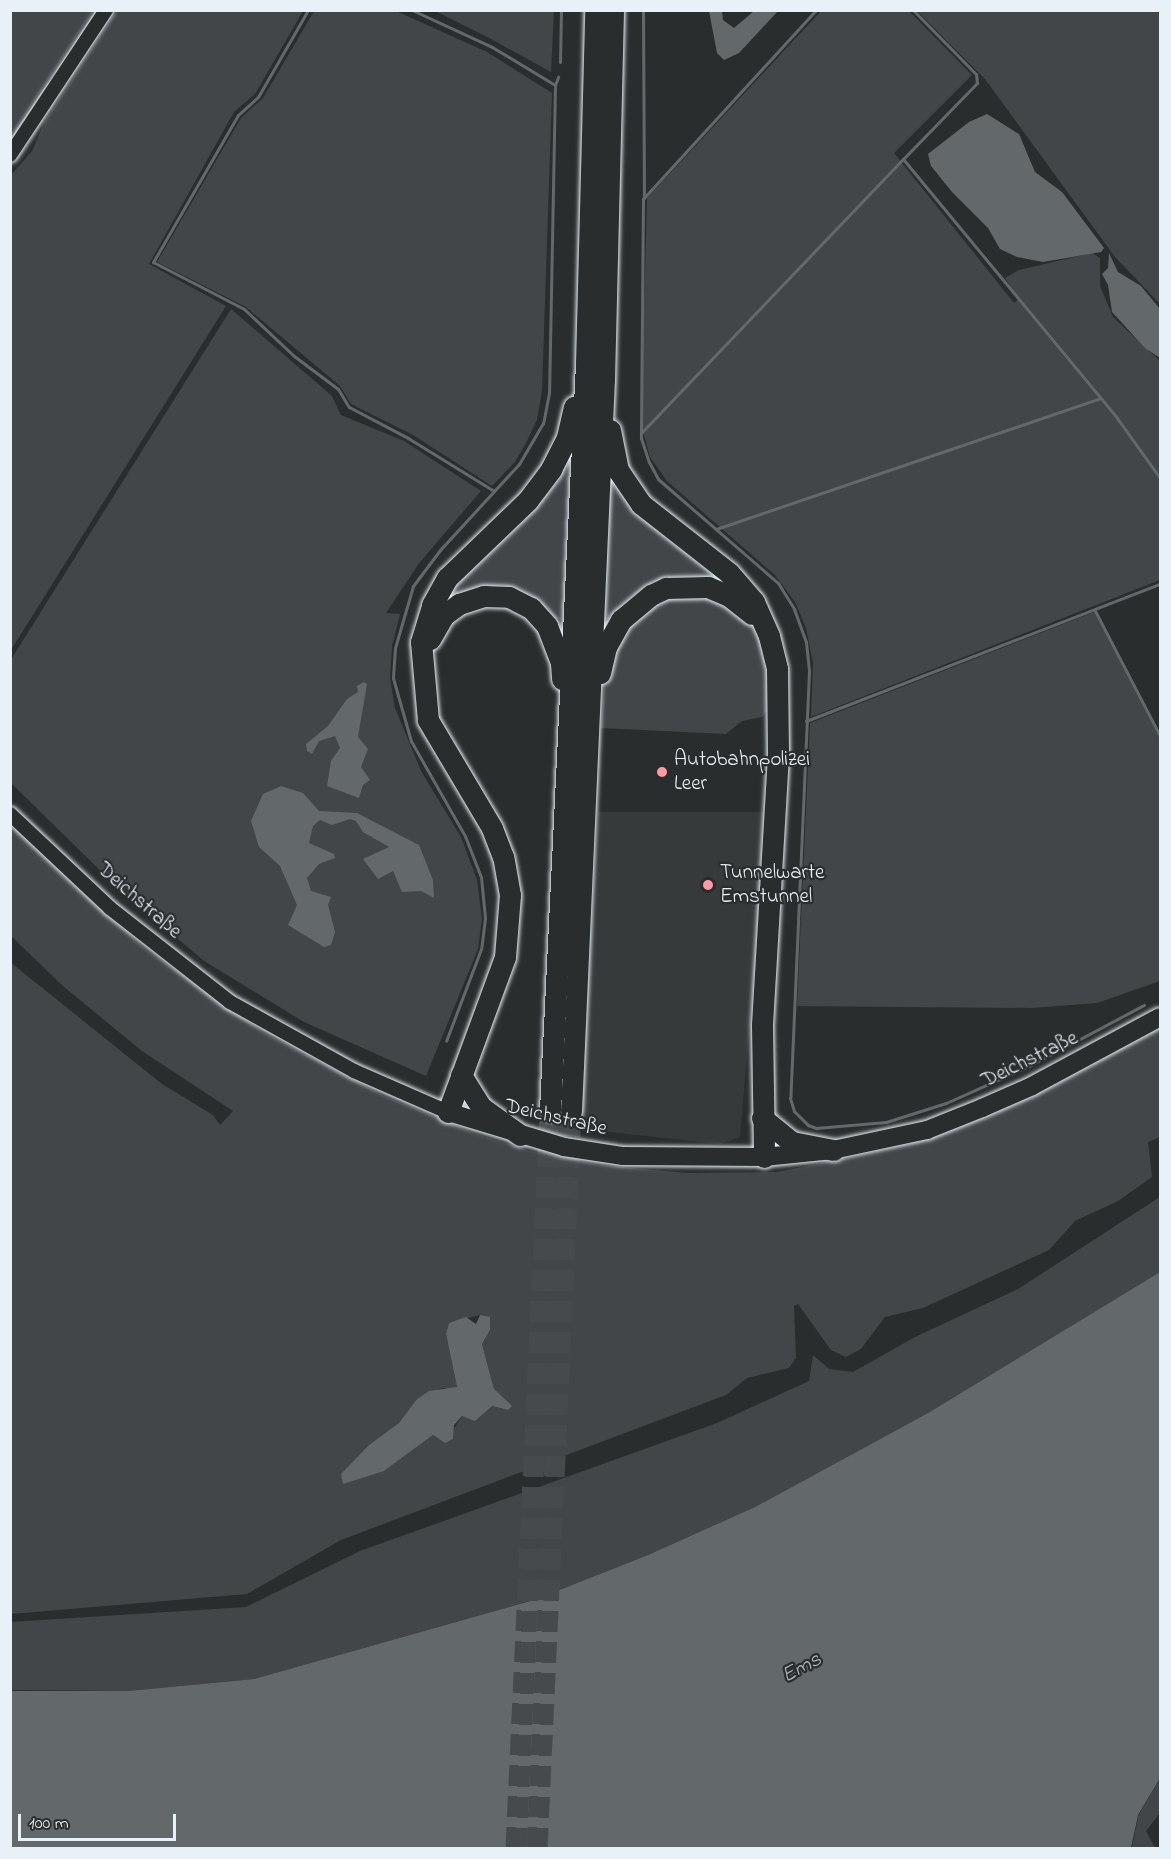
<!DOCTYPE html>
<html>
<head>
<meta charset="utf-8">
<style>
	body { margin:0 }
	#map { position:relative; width:1171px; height:1859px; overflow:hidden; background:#2a2d2e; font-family:"Indie Flower",sans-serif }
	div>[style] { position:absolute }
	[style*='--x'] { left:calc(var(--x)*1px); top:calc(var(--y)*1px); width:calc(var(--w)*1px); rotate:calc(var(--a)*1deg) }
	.built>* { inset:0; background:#363a3b }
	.green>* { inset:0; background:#424648 }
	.water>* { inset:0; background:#63686b }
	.stream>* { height:3px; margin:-1.5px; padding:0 1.5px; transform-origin:1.5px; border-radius:1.5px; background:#63686b }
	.highway-tunnel>* { height:21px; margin-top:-10.5px; transform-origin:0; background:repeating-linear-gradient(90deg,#464a4c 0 21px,transparent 0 31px) }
	.roads { filter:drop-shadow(0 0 2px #e8f1f8) drop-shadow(0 0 2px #e8f1f8) }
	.minor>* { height:14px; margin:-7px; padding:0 7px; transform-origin:7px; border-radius:7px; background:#2a2d2e }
	.major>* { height:18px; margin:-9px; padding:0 9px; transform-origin:9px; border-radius:9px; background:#2a2d2e }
	.highway>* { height:21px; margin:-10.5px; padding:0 10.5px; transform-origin:10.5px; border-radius:10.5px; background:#2a2d2e }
	.dots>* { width:16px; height:16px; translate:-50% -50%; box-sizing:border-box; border:3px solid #2a2d2e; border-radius:50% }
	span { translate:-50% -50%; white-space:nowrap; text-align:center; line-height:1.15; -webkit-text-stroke:4.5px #2a2d2e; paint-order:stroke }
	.poi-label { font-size:21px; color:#e8f1f8 }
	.left { translate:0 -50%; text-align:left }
	.street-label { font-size:21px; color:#e8f1f8 }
	.water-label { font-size:22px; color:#acb3b9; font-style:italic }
	.frame { position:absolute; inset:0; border:12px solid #e8f1f8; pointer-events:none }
	.scale { position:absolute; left:18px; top:1814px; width:158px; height:27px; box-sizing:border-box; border:3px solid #e8f1f8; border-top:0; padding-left:8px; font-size:18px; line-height:21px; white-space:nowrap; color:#e8f1f8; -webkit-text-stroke:4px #2a2d2e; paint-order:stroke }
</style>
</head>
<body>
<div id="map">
	<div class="built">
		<div style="clip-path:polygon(598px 812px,768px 812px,740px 1137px,721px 1144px,580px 1129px)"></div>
	</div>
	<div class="green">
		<div style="clip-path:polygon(11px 10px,93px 11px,11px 136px,10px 11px)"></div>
		<div style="clip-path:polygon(117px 11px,303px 11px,255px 94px,234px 112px,149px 264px,226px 306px,11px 650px,11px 175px,32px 151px,45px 121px)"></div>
		<div style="clip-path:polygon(314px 11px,396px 11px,487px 52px,552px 93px,542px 391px,537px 420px,526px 443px,515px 462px,492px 486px,413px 435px,351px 404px,340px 386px,246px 307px,157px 262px,241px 118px,263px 98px)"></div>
		<div style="clip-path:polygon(435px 11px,554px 11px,551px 72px,493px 40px)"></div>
		<div style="clip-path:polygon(821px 11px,909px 11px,972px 75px,894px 153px,1014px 303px,1019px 298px,1005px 278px,1019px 270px,1092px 253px,1100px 258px,1100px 286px,1113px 317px,1160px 361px,1160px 580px,811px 717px,813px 663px,806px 628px,795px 602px,775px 575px,667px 481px,650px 457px,641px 425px,647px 198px)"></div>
		<div style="clip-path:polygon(917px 11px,1160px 11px,1160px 304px,1115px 257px,985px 79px)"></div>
		<div style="clip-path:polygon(231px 309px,332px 396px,341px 415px,404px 441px,481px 491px,420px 562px,386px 613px,400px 614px,392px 646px,390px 678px,395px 708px,421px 771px,461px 837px,477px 880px,482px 919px,478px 949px,426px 1076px,304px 1022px,204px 961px,118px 888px,11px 783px,10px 661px)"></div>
		<div style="clip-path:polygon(571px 439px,566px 620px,547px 618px,538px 609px,438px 602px)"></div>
		<div style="clip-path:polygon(608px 456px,748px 600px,677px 581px,603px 643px)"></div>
		<div style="clip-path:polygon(704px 593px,746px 616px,757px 634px,766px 665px,770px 707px,762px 717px,742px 721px,726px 734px,601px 728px,605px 677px,615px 644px,651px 600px)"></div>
		<div style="clip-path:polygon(1094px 612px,1160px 738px,1160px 981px,1097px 1003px,1032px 1008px,797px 1006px,810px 723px)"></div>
		<div style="clip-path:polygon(evenodd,11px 825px,145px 949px,264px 1033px,384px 1096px,476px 1134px,530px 1151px,599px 1165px,688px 1173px,777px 1172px,848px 1158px,921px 1141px,1032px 1097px,1160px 1026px,1160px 1137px,1148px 1142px,1152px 1177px,1118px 1201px,1075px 1221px,1049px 1250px,923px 1308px,885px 1317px,861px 1349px,846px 1357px,831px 1350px,798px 1304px,794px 1306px,796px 1358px,789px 1368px,747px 1378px,726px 1395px,341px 1540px,247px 1594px,11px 1614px,10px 962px,162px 1084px,213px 1115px,220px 1125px,233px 1111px,142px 1051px,63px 986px,11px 936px,11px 825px,480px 1315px,490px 1330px,482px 1344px,494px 1389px,507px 1410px,492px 1406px,462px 1416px,445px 1443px,433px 1435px,384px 1471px,357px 1459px,399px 1423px,416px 1400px,442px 1388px,453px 1390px,457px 1387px,446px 1334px,449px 1323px,480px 1315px)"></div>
		<div style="clip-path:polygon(1160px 1197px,1160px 1272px,928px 1413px,755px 1507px,648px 1555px,534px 1600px,254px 1679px,128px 1691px,11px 1690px,10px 1622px,246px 1607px,360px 1551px,717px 1423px,809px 1381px,813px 1355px,829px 1369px,853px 1372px,915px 1337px,1018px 1289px)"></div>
		<div style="clip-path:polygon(1160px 1778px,1160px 1813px,1146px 1831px,1155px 1848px,1132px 1848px,1138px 1816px)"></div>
	</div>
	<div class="water">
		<div style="clip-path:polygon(709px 11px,722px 11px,723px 20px,734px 28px,754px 11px,778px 11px,739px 53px,724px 60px,717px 53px)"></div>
		<div style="clip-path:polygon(987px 114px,1019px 134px,1035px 172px,1062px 192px,1104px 248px,1101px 252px,1043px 262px,1017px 257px,1000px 249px,988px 228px,952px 192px,931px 166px,928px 154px,969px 122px)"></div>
		<div style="clip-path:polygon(1109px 253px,1118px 272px,1141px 286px,1160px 309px,1160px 358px,1145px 348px,1112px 312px,1108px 285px,1102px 274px,1108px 268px)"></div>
		<div style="clip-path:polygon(364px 682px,367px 684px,358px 737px,368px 749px,361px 767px,370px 780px,363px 785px,359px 798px,327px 786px,331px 761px,340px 748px,335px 736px,319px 741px,312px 754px,307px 751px,306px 744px,328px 726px,347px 699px,358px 692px,357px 686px)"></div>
		<div style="clip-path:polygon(281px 786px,303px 793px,319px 811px,357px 813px,419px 845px,433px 880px,434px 898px,421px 891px,402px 892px,393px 871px,378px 879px,363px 859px,389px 847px,363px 832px,356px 821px,350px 819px,332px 825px,320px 820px,313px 826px,309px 843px,334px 854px,335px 858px,319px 864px,307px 878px,311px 891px,331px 897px,328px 905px,335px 932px,331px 945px,324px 947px,288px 925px,297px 905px,280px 866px,259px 847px,251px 821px,263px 794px)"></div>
		<div style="clip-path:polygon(1160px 1272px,1160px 1778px,1138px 1815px,1131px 1848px,11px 1848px,11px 1691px,128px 1691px,254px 1679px,534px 1600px,648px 1555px,755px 1507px,928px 1413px)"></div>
		<div style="clip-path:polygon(480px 1315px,490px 1317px,490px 1330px,482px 1344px,494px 1389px,512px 1406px,508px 1410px,492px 1406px,475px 1421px,462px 1416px,454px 1425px,453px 1439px,445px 1443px,433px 1435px,384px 1471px,343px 1484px,341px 1474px,369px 1445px,399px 1423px,416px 1400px,429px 1391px,457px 1387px,446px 1334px,449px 1323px,466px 1317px,476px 1324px)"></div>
	</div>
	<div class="stream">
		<div style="--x:308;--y:10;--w:100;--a:119.9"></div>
		<div style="--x:258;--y:97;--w:27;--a:138"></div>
		<div style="--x:238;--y:115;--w:170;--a:120"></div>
		<div style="--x:153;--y:262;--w:102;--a:27.3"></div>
		<div style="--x:244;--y:309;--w:69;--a:43.2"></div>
		<div style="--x:294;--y:356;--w:55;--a:36.9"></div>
		<div style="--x:338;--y:389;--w:21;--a:59"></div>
		<div style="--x:349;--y:407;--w:67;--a:27.7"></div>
		<div style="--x:408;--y:438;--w:101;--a:31.6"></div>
		<div style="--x:412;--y:10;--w:88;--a:24.8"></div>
		<div style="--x:492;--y:47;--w:74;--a:31.1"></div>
		<div style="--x:555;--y:85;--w:308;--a:91.1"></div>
		<div style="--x:549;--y:393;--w:31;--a:101"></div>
		<div style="--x:543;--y:423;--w:48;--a:120.3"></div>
		<div style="--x:519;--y:464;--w:117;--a:132.6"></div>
		<div style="--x:440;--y:550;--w:45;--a:126.9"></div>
		<div style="--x:413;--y:586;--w:65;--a:106.2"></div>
		<div style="--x:395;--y:648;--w:30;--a:94"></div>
		<div style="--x:393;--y:678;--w:66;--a:74.1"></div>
		<div style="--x:411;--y:741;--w:109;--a:60.4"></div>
		<div style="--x:465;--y:836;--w:44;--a:68.7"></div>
		<div style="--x:481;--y:877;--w:41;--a:84.4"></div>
		<div style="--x:485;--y:918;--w:31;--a:97"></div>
		<div style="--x:481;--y:949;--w:98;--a:110.8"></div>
		<div style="--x:643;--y:10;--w:188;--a:89.7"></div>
		<div style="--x:816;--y:10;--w:256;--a:132.5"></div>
		<div style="--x:643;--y:199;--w:239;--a:90.5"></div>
		<div style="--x:641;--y:438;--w:25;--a:72"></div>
		<div style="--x:649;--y:462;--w:19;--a:62"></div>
		<div style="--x:658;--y:479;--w:159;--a:40.9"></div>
		<div style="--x:778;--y:583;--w:31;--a:58"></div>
		<div style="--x:794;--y:609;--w:35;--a:70"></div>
		<div style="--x:806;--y:642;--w:29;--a:84"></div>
		<div style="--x:809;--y:671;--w:427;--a:92.5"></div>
		<div style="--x:790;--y:1098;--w:14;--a:73"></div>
		<div style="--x:794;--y:1111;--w:20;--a:45"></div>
		<div style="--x:808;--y:1125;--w:9;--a:21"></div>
		<div style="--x:816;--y:1128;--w:70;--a:-4.9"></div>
		<div style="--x:886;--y:1122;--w:63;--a:-17.6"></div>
		<div style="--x:946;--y:1103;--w:93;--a:-24.1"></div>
		<div style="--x:1031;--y:1065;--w:128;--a:-28"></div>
		<div style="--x:913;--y:10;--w:90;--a:45.5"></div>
		<div style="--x:976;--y:74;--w:9;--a:84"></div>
		<div style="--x:977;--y:83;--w:106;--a:134.2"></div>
		<div style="--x:903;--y:159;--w:336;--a:50.4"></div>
		<div style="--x:1117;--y:418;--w:74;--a:54.4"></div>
		<div style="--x:560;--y:62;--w:52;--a:-88.9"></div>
		<div style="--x:56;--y:73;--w:75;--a:-56.9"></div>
		<div style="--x:555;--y:85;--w:9;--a:-69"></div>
		<div style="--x:10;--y:140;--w:68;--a:-55.8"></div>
		<div style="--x:642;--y:432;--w:378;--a:-46.3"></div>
		<div style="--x:716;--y:529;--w:406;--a:-18.8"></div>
		<div style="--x:1095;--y:611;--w:141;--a:62.5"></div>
		<div style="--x:806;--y:721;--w:380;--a:-21.2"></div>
	</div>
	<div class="highway-tunnel">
		<div style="--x:516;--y:1848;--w:739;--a:-87.36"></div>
		<div style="--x:537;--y:1848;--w:738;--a:-87.36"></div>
	</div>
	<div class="roads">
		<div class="minor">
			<div style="--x:10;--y:155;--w:174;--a:-56.5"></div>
			<div style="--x:10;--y:814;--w:137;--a:43.2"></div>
			<div style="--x:110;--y:908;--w:152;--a:38.1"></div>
			<div style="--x:230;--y:1002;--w:142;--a:29.1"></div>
			<div style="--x:354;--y:1071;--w:103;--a:23.6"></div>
		</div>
		<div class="major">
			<div style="--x:448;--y:1112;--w:121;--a:16.8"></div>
			<div style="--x:564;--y:1147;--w:60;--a:8.7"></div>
			<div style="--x:623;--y:1156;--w:141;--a:0.4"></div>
			<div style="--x:764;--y:1157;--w:69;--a:-5.8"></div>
			<div style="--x:833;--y:1150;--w:96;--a:-12"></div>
			<div style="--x:927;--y:1130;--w:59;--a:-21.8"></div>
			<div style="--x:982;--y:1108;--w:55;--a:-23.7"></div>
			<div style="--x:1032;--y:1086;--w:145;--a:-28.3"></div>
		</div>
		<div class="highway">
			<div style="--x:610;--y:430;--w:41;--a:78.7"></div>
			<div style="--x:618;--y:470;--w:41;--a:55.9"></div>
			<div style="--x:641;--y:504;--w:112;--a:38.1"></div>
			<div style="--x:729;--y:573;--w:38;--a:49"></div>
			<div style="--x:754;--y:602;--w:37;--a:66"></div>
			<div style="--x:769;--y:636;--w:34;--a:76"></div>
			<div style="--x:777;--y:669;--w:86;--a:89.3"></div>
			<div style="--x:778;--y:755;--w:270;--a:93.4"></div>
			<div style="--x:762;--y:1025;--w:132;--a:89.1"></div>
			<div style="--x:430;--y:639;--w:28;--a:-60"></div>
			<div style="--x:444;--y:615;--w:19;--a:-36"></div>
			<div style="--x:459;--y:604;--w:26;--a:-18"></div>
			<div style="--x:484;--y:596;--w:25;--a:2"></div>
			<div style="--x:509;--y:597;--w:25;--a:27"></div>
			<div style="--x:531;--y:608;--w:24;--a:48"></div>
			<div style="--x:547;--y:626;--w:40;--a:69"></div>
			<div style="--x:561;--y:663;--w:16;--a:86"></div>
			<div style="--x:600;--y:673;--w:27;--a:-77"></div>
			<div style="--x:606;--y:647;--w:31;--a:-61"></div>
			<div style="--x:621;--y:620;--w:39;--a:-40"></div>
			<div style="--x:651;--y:595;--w:17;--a:-25"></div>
			<div style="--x:666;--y:588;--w:42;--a:-1.4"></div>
			<div style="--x:708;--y:587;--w:23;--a:23"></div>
			<div style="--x:729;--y:596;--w:29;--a:38"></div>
			<div style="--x:461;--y:1075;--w:38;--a:58"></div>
			<div style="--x:481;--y:1107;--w:48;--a:35.7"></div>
			<div style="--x:550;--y:1110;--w:747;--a:-87.24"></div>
			<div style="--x:586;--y:364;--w:354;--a:-88.5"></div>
			<div style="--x:571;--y:1111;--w:732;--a:-87.42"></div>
			<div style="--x:604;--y:380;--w:370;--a:-88.6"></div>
			<div style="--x:448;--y:1112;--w:165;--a:-69.8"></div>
			<div style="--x:505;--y:957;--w:62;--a:-85.4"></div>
			<div style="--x:510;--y:895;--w:39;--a:-100"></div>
			<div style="--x:503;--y:857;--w:31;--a:-111"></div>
			<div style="--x:492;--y:828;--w:126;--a:-120.7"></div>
			<div style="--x:428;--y:720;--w:78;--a:-95.1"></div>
			<div style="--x:421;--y:642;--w:39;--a:-73"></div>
			<div style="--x:432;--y:605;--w:31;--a:-61"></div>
			<div style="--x:447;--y:578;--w:112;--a:-43.9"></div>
			<div style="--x:528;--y:500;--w:39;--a:-53"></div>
			<div style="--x:551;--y:469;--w:36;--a:-63"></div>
			<div style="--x:567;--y:437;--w:31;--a:-77"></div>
			<div style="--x:762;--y:1118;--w:38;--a:39"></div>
			<div style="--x:792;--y:1142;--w:42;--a:11"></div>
		</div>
	</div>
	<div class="dots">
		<div style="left:662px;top:772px;background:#ff9aa2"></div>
		<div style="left:708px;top:885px;background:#ff9aa2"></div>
	</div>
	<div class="poi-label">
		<span class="left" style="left:674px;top:772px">Autobahnpolizei<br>Leer</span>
		<span class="left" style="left:720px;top:885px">Tunnelwarte<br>Emstunnel</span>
	</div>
	<div class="street-label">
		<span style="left:139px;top:901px;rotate:41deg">Deichstraße</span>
		<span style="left:1030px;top:1060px;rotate:-26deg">Deichstraße</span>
		<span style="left:556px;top:1118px;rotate:13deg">Deichstraße</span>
	</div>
	<div class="water-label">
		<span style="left:802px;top:1669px;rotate:-28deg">Ems</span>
	</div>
	<div class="frame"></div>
	<div class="scale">100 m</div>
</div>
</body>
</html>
